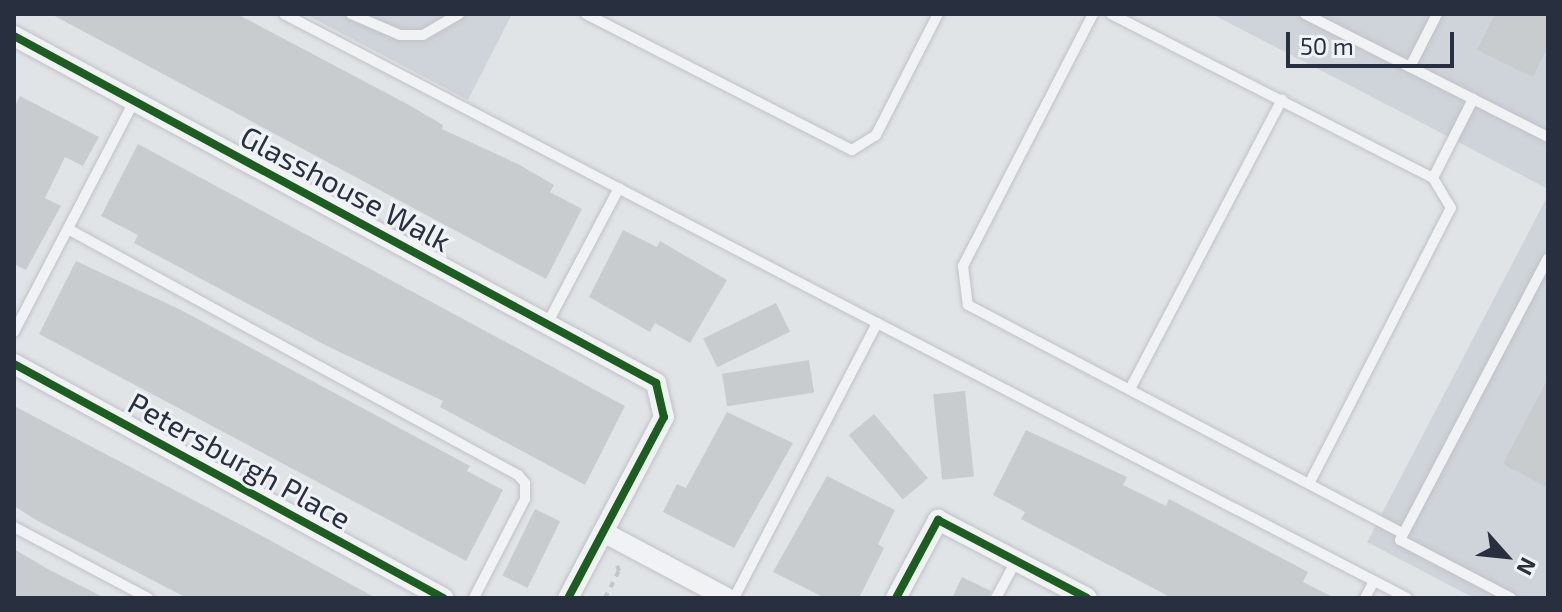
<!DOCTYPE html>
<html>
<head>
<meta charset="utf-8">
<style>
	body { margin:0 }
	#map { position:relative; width:1562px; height:612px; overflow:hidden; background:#e1e4e7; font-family:"Exo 2",sans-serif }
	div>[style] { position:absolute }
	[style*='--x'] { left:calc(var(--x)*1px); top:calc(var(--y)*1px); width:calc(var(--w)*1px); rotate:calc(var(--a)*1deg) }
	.built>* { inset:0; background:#cfd3da }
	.building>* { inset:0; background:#c9cccf; transform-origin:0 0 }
	.path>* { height:4px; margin-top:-2px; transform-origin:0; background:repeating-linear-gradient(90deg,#c3c5ca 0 6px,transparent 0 12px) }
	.roads { filter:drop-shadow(0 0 2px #bfc2c5) drop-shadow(0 0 2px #bfc2c5) }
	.lane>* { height:10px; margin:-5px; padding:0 5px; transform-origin:5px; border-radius:5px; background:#f1f2f3 }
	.street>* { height:20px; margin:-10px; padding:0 10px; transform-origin:10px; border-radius:10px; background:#f1f2f3 }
	.cycleway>* { height:8px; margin:-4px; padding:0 4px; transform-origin:4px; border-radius:4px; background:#1b5e20 }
	span { translate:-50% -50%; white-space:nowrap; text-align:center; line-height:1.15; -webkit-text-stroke:6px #eff2f6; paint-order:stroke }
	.street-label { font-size:30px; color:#283040 }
	.frame { position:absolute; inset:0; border:16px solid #283040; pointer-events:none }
	.north { position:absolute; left:1466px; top:516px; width:80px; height:80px; -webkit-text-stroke:6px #eff2f6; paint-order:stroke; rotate:117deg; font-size:22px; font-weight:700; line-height:32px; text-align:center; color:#283040 }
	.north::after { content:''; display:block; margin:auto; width:28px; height:36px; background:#283040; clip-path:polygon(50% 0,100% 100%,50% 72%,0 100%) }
	.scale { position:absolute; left:1286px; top:32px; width:168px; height:36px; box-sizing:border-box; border:4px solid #283040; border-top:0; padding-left:10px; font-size:24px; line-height:28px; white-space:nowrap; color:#283040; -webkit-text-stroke:6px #eff2f6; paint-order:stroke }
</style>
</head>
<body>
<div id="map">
	<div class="built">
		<div style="clip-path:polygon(305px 14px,512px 14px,468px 100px)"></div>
		<div style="clip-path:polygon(1212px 14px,1548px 14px,1548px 189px,1424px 124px)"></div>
		<div style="clip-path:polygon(1548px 195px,1548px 598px,1474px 598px,1367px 542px)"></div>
	</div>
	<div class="building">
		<div style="clip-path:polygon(51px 14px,237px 14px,409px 105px,443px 125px,442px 129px,518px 164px,554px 185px,550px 192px,582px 209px,546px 279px)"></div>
		<div style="clip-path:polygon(1495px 14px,1548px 14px,1548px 47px,1533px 77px,1477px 50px)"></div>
		<div style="clip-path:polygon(20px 96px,99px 137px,83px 166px,65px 157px,45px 198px,61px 206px,26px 270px,14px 264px,14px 108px)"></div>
		<div style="clip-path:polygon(138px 144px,625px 406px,585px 485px,440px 407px,443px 401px,325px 345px,134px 243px,138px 235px,101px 216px)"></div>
		<div style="clip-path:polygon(623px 230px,657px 247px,660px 241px,727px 280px,690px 343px,655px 323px,650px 332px,589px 297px)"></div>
		<div style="clip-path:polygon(76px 261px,181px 310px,470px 466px,467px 471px,503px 490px,466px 561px,39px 334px)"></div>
		<div style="left:776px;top:303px;width:32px;height:81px;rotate:64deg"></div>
		<div style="left:809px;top:360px;width:33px;height:88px;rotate:81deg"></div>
		<div style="clip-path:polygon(1548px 378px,1548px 488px,1503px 464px)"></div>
		<div style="left:965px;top:391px;width:86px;height:32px;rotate:84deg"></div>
		<div style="clip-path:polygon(14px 406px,264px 537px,376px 598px,187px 598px,36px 520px,14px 506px)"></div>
		<div style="clip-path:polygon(727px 412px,793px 443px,734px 548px,663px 512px,677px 484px,686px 488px)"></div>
		<div style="left:874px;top:414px;width:84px;height:33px;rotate:50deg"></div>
		<div style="clip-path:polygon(1026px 430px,1127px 477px,1123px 485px,1166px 506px,1169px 499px,1308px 572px,1303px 582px,1335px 598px,1172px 598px,1021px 519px,1025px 512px,993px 495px)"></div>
		<div style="clip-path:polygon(827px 476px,895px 510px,878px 544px,884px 548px,859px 598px,825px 598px,773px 572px)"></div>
		<div style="left:535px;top:509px;width:28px;height:74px;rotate:26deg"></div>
		<div style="clip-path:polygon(14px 549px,48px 569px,105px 598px,14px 598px)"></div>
		<div style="clip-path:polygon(962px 577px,991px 591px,988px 598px,952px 598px)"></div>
	</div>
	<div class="path">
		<div style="--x:605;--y:598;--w:30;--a:-63"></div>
		<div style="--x:619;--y:571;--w:6;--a:-108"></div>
	</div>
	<div class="roads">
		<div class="lane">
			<div style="--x:284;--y:14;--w:669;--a:27.52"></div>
			<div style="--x:351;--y:14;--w:53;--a:23.2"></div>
			<div style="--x:400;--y:35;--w:23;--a:0"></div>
			<div style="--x:423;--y:35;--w:42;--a:-30.3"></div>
			<div style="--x:586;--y:14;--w:299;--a:27.1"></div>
			<div style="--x:852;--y:150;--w:28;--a:-32"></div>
			<div style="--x:876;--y:135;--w:136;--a:-62.9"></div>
			<div style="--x:1093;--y:14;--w:284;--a:117.3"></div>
			<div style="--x:963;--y:266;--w:39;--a:83"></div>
			<div style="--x:968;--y:305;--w:491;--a:27.7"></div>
			<div style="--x:1111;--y:14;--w:361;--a:27"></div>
			<div style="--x:1433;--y:178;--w:89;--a:-63.1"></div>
			<div style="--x:1305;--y:14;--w:118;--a:26.8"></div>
			<div style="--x:1410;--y:67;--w:59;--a:-63"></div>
			<div style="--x:1410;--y:67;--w:155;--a:26.9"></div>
			<div style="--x:68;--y:229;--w:513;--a:28.66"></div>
			<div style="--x:518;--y:475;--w:11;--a:49"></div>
			<div style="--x:525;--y:483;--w:16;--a:90"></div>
			<div style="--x:525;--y:499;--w:111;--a:117.3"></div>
			<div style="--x:547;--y:324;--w:154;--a:-62.1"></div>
			<div style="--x:14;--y:332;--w:260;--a:-62.5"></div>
			<div style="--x:1130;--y:389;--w:327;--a:-62.3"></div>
			<div style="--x:1310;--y:482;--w:308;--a:-62.8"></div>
			<div style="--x:1451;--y:208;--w:35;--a:-121"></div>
			<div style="--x:14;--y:527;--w:152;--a:27.9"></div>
			<div style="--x:734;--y:598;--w:310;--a:-62.5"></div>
			<div style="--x:877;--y:323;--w:597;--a:27.42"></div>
			<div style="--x:996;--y:598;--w:42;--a:-61.6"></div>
			<div style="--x:1365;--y:598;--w:19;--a:-62"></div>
			<div style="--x:1511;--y:598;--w:125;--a:-152.4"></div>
			<div style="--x:1400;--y:540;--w:318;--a:-62.3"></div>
		</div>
		<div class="street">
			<div style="--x:14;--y:36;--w:730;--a:28.39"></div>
			<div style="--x:656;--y:383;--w:35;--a:77"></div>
			<div style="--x:664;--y:417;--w:205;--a:117.9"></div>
			<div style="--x:14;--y:364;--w:489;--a:28.6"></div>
			<div style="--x:603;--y:532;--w:140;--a:28"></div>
			<div style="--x:896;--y:598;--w:89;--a:-61.7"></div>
			<div style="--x:938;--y:520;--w:168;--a:27.6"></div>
		</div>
	</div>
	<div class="cycleway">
		<div style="--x:14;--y:36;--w:730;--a:28.39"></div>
		<div style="--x:656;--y:383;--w:35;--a:77"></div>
		<div style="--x:664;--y:417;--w:205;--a:117.9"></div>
		<div style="--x:14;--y:364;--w:489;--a:28.6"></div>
		<div style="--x:896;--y:598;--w:89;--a:-61.7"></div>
		<div style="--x:938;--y:520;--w:168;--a:27.6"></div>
	</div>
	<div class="street-label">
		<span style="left:346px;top:188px;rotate:28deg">Glasshouse Walk</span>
		<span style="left:240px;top:460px;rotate:29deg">Petersburgh Place</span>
	</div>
	<div class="frame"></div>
	<div class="north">N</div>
	<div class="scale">50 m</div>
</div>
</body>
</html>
